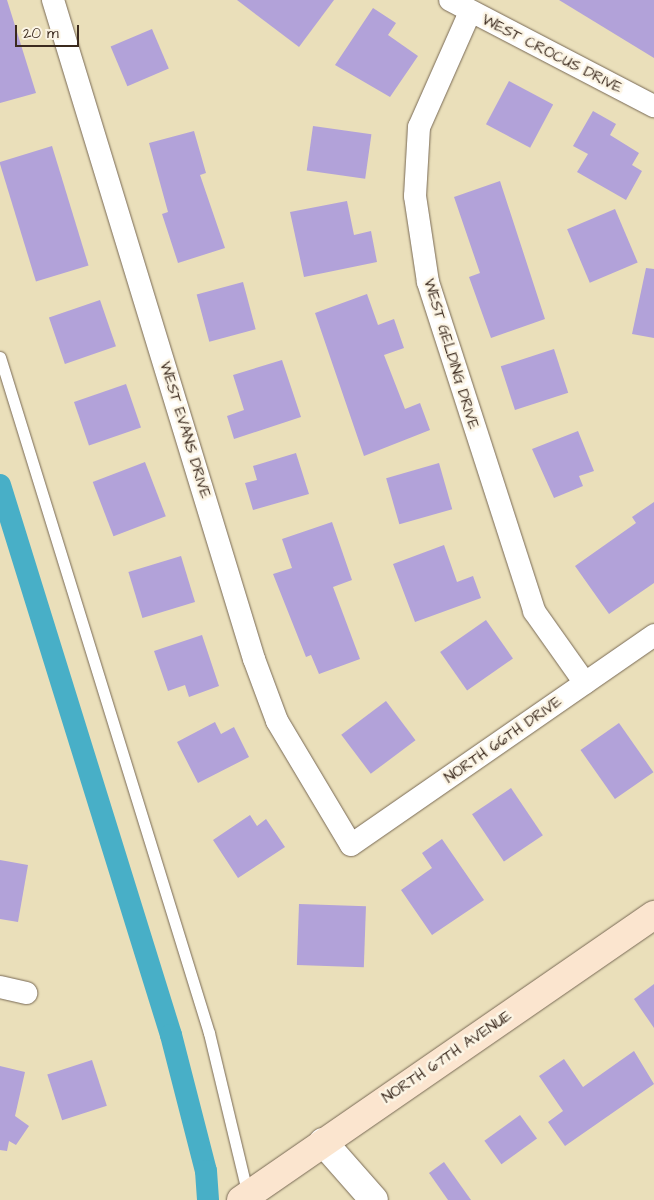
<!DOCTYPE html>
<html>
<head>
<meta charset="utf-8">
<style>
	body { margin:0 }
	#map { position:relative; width:654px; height:1200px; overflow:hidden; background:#eadfba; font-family:"Architects Daughter",sans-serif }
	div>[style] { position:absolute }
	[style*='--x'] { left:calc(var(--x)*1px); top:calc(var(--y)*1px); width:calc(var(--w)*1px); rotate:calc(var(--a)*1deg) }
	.canal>* { height:22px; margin:-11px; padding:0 11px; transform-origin:11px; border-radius:11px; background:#48afc7 }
	.building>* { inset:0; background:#b2a2d9; transform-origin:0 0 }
	.roads { filter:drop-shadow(0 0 1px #786955) drop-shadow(0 0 1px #786955) }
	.service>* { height:11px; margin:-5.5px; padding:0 5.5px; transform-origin:5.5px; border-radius:5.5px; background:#fff }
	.minor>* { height:22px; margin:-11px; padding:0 11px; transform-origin:11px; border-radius:11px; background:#fff }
	.tertiary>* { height:28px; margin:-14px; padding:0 14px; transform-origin:14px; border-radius:14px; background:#fff }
	.secondary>* { height:28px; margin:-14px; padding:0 14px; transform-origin:14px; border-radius:14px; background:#fbe5cf }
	span { translate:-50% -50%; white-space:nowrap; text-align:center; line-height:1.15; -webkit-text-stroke:5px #fcf5e5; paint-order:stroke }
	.street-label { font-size:15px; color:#3b2a1e }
	.scale { position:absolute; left:15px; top:25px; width:64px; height:22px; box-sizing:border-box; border:2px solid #3b2a1e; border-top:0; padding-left:6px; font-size:15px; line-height:18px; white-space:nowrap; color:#3b2a1e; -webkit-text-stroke:4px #fcf5e5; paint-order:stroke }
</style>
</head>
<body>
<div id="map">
	<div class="canal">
		<div style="--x:0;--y:485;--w:576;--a:72.73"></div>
		<div style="--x:171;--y:1035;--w:140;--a:75.6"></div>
		<div style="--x:206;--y:1171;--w:29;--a:86"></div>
	</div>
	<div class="building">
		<div style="clip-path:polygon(0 0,7px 0,36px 93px,0 103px)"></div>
		<div style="clip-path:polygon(237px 0,334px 0,299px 47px)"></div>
		<div style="clip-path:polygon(559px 0,654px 0,654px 58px)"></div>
		<div style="clip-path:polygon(373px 8px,396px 23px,388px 35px,418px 56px,390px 97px,335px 65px)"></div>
		<div style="left:152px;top:29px;width:43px;height:45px;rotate:67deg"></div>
		<div style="left:509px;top:81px;width:50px;height:49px;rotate:28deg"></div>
		<div style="clip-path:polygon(593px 111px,616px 124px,610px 135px,639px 153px,632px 165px,642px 171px,626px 200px,577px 172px,588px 154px,573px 146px)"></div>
		<div style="left:313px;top:126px;width:59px;height:45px;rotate:8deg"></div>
		<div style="clip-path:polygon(194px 131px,206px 173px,200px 175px,225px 248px,178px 263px,162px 214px,168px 212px,149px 143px)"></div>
		<div style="left:52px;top:146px;width:125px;height:55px;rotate:73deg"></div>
		<div style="clip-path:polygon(500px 181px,545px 319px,491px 338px,469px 277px,480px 273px,454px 197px)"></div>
		<div style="clip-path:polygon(347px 201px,354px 235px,371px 231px,377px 262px,304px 277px,290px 212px)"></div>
		<div style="left:615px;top:209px;width:58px;height:52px;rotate:67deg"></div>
		<div style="clip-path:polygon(646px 268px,654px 269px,654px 338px,632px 334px)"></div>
		<div style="left:243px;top:282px;width:49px;height:48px;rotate:75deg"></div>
		<div style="clip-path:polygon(367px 294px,378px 325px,394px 319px,404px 348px,384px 355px,405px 409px,420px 403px,430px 430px,364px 456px,315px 313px)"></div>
		<div style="left:100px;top:300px;width:49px;height:54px;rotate:71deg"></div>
		<div style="left:554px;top:349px;width:46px;height:56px;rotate:72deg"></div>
		<div style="clip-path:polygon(282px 360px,301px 417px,234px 439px,227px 416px,244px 410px,233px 375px)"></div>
		<div style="left:126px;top:384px;width:46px;height:55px;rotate:71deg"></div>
		<div style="clip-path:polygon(578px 431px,594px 471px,579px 476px,583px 486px,554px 498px,532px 449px)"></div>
		<div style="clip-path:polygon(296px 453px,309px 494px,253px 510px,245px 483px,257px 480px,253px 466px)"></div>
		<div style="left:145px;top:462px;width:58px;height:56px;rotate:69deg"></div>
		<div style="left:439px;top:463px;width:48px;height:55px;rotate:74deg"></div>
		<div style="clip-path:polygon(654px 502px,654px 583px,609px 614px,575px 566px,636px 523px,632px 517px)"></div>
		<div style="clip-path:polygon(332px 522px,352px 580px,333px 587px,360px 659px,319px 674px,311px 655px,306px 657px,273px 574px,292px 568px,282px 539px)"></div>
		<div style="clip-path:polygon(444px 545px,457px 582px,473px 576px,481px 598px,415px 622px,393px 564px)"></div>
		<div style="left:181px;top:556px;width:48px;height:55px;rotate:73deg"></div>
		<div style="left:486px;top:620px;width:47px;height:56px;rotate:55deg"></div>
		<div style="clip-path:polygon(202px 635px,219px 686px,189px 697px,185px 685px,168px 691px,154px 651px)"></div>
		<div style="left:386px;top:701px;width:49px;height:56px;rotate:53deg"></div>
		<div style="clip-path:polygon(215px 722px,221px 734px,234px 727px,249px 757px,198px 783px,177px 742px)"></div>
		<div style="left:619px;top:723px;width:60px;height:47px;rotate:55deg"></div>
		<div style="left:511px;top:788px;width:57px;height:47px;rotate:56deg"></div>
		<div style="clip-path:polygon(250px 815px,257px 826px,266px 819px,285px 847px,238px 878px,213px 840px)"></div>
		<div style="clip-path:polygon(442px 839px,484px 900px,432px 935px,401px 890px,432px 868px,422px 853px)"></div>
		<div style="clip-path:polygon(0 860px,28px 865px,18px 922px,0 919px)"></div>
		<div style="left:299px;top:904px;width:67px;height:61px;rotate:2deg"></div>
		<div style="clip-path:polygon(654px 984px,654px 1028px,634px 999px)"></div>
		<div style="clip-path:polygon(634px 1051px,654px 1084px,565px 1146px,548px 1122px,563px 1111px,539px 1076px,564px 1059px,583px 1087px)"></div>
		<div style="left:92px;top:1060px;width:48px;height:47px;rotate:72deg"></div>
		<div style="clip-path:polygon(0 1066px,25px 1072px,15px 1116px,29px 1126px,16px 1145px,9px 1141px,7px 1151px,0 1150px)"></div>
		<div style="left:520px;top:1115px;width:29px;height:44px;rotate:54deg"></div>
		<div style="clip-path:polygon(444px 1162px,471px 1200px,448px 1200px,429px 1173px)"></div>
	</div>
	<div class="roads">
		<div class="service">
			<div style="--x:0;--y:357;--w:708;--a:72.82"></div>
			<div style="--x:209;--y:1033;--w:168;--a:76.5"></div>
		</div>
		<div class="minor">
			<div style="--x:53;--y:0;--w:689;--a:73.04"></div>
			<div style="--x:254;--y:659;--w:66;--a:69.6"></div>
			<div style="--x:277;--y:721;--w:144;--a:59.2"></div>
			<div style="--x:351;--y:845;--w:369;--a:-34.7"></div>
			<div style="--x:450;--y:0;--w:230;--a:27.5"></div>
			<div style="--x:470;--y:12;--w:126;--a:113.9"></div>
			<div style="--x:419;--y:127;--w:69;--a:93.3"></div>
			<div style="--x:415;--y:196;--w:87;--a:81.4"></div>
			<div style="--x:428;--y:282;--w:346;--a:72.1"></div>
			<div style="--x:534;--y:611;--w:88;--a:54.7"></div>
			<div style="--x:0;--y:987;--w:27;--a:13"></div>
		</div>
		<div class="tertiary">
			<div style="--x:323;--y:1142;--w:77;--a:48.7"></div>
		</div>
		<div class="secondary">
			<div style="--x:241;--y:1200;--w:502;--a:-34.61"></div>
		</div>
	</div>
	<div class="street-label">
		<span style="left:552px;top:54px;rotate:27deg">WEST CROCUS DRIVE</span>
		<span style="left:451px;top:354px;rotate:73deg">WEST GELDING DRIVE</span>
		<span style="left:185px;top:430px;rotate:73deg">WEST EVANS DRIVE</span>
		<span style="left:503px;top:740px;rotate:-35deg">NORTH 66TH DRIVE</span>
		<span style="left:447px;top:1057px;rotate:-34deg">NORTH 67TH AVENUE</span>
	</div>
	<div class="scale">20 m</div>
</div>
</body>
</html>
